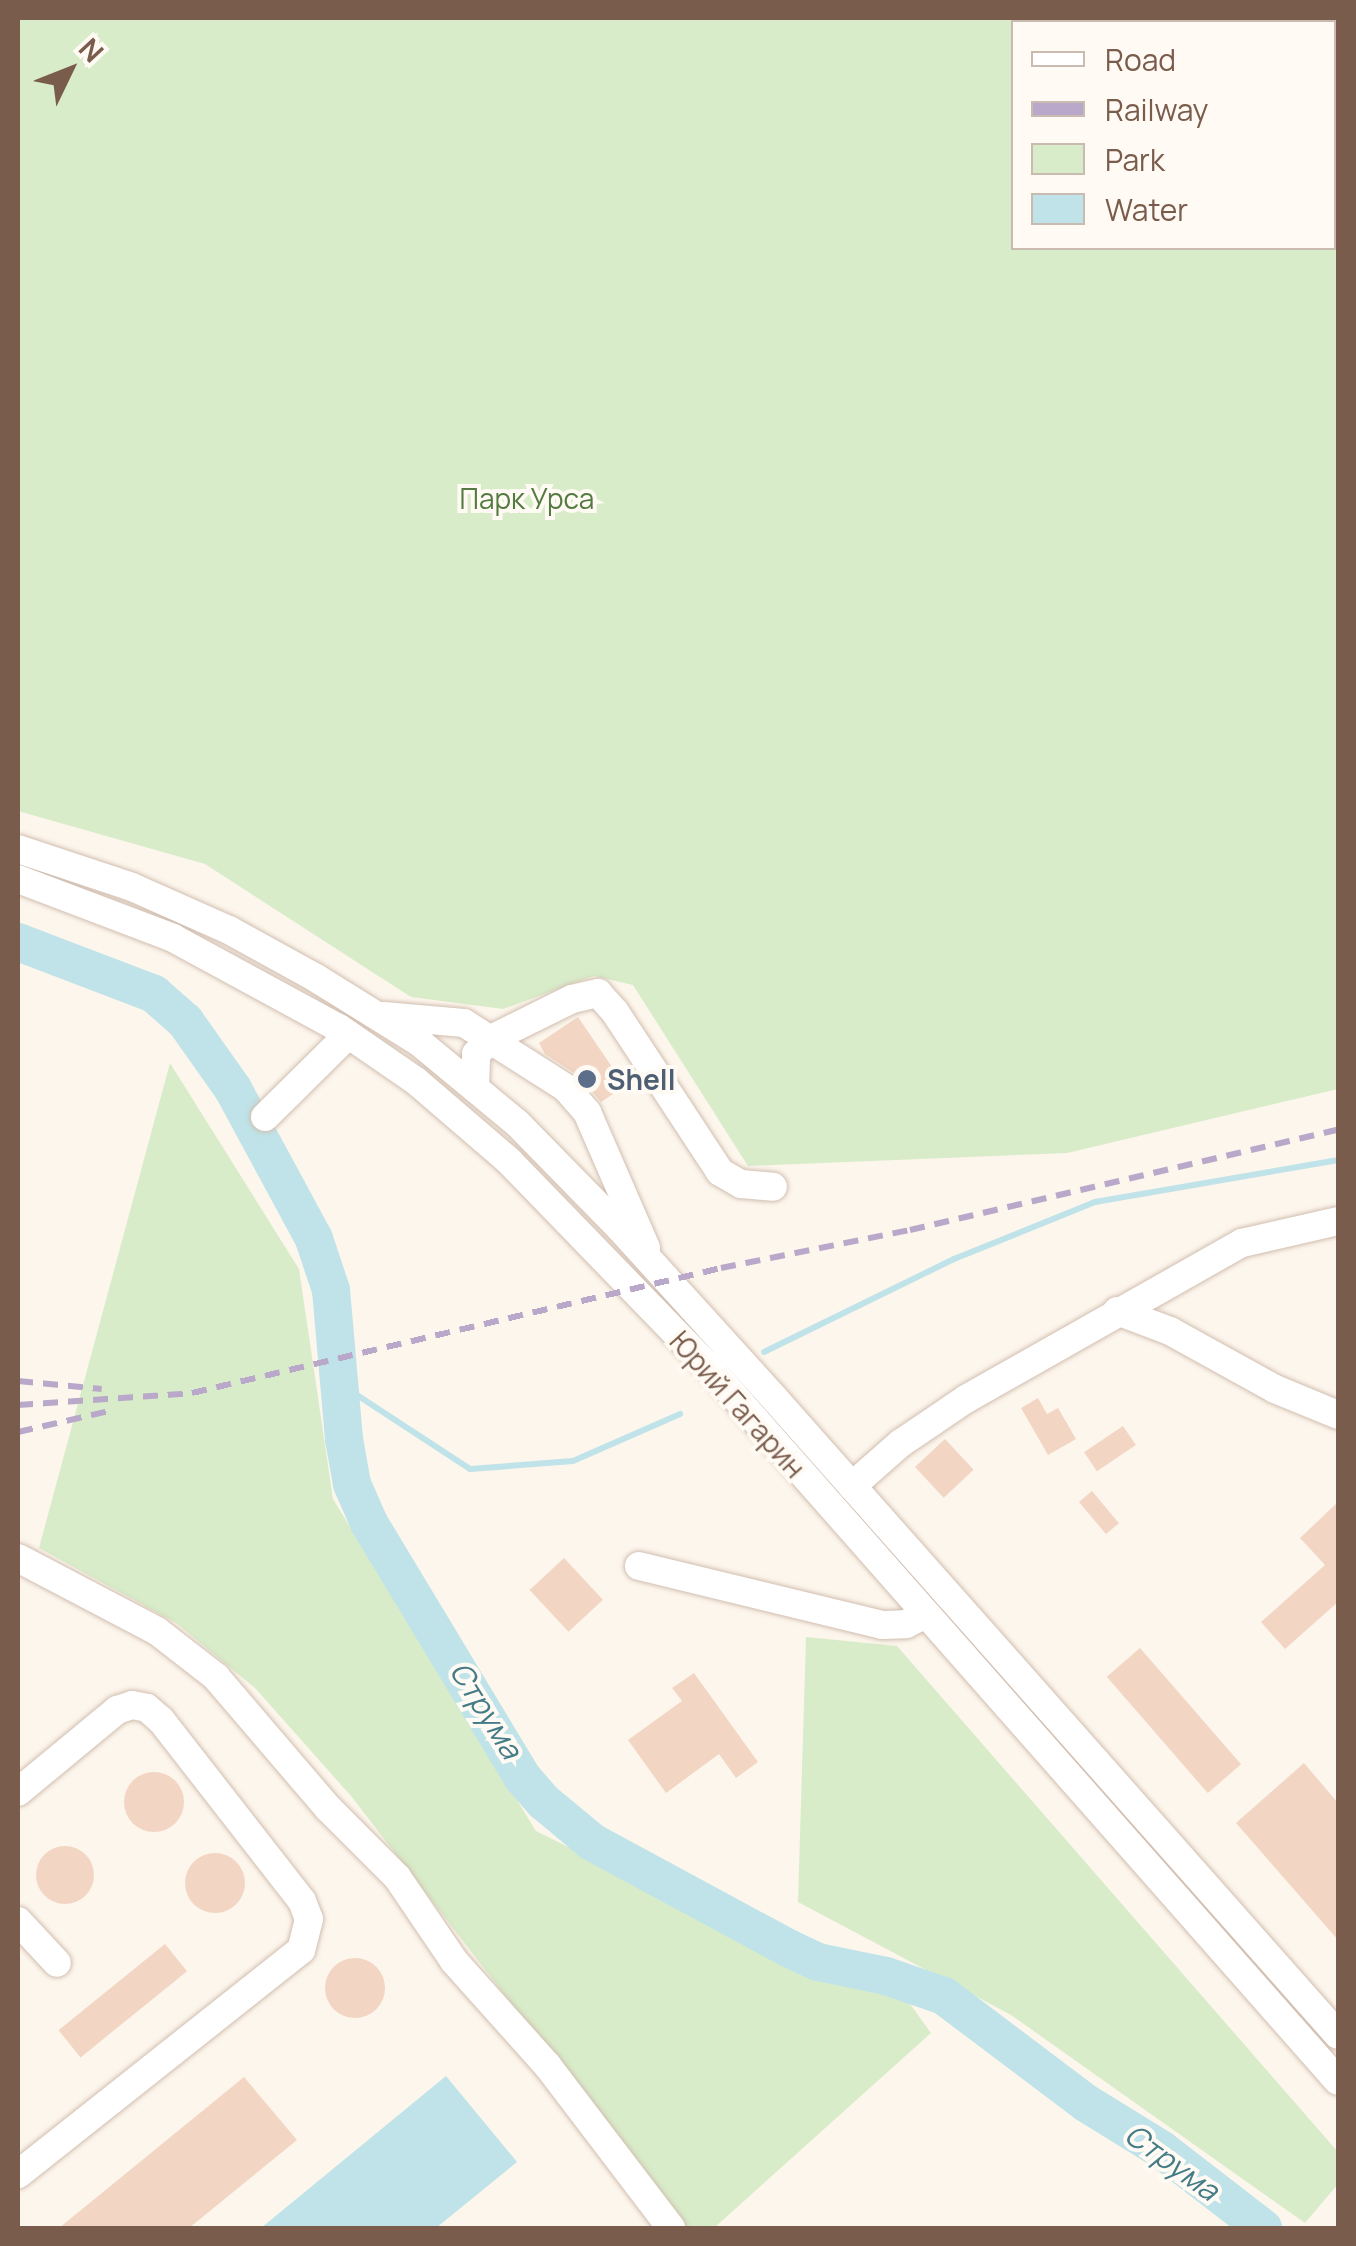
<!DOCTYPE html>
<html>
<head>
<meta charset="utf-8">
<style>
	body { margin:0 }
	#map { position:relative; width:1356px; height:2246px; overflow:hidden; background:#fdf6ec; font-family:Manrope,sans-serif }
	div>[style] { position:absolute }
	[style*='--x'] { left:calc(var(--x)*1px); top:calc(var(--y)*1px); width:calc(var(--w)*1px); rotate:calc(var(--a)*1deg) }
	.green>* { inset:0; background:#d8ecc9 }
	.water>* { inset:0; background:#bfe3e8 }
	.stream>* { height:6px; margin:-3px; padding:0 3px; transform-origin:3px; border-radius:3px; background:#bfe3e8 }
	.river>* { height:38px; margin:-19px; padding:0 19px; transform-origin:19px; border-radius:19px; background:#bfe3e8 }
	.building>* { inset:0; background:#f3d5c3; transform-origin:0 0 }
	.round { border-radius:50% }
	.roads { filter:drop-shadow(0 0 2px #d1beb0) drop-shadow(0 0 2px #d1beb0) }
	.minor>* { height:28px; margin:-14px; padding:0 14px; transform-origin:14px; border-radius:14px; background:#fff }
	.rail>* { height:6px; margin-top:-3px; transform-origin:0; background:repeating-linear-gradient(90deg,#b9a8c9 0 15px,transparent 0 25px) }
	.dots>* { width:28px; height:28px; translate:-50% -50%; box-sizing:border-box; border:5px solid #fffaf3; border-radius:50% }
	span { translate:-50% -50%; white-space:nowrap; text-align:center; line-height:1.15; -webkit-text-stroke:8px #fffaf3; paint-order:stroke }
	.park-label { font-size:28px; color:#537a41 }
	.service-label { font-size:28px; color:#4e5e75; font-weight:700 }
	.left { translate:0 -50%; text-align:left }
	.street-label { font-size:28px; color:#7a5c4d }
	.water-label { font-size:30px; color:#437c86; font-style:italic }
	.frame { position:absolute; inset:0; border:20px solid #7a5c4d; pointer-events:none }
	.legend { position:absolute; left:1011px; top:20px; width:325px; height:230px; box-sizing:border-box; background:#fffaf3; border:2px solid #cabbb1; margin:0; padding:12px 18px; list-style:none; font-size:30px; color:#7a5c4d }
	.legend li { display:flex; align-items:center; gap:20px; height:50px }
	.legend b { width:50px; border:2px solid #cabbb1 }
	.north { position:absolute; left:20px; top:20px; width:100px; height:100px; -webkit-text-stroke:8px #fffaf3; paint-order:stroke; rotate:47deg; font-size:28px; font-weight:700; line-height:40px; text-align:center; color:#7a5c4d }
	.north::after { content:''; display:block; margin:auto; width:35px; height:45px; background:#7a5c4d; clip-path:polygon(50% 0,100% 100%,50% 72%,0 100%) }
</style>
</head>
<body>
<div id="map">
	<div class="green">
		<div style="clip-path:polygon(evenodd,18px 18px,1338px 18px,1338px 1089px,1067px 1153px,748px 1166px,633px 985px,594px 976px,503px 1009px,411px 997px,205px 864px,18px 811px,18px 18px,1014px 22px,1334px 22px,1334px 248px,1014px 248px,1014px 22px)"></div>
		<div style="clip-path:polygon(170px 1063px,299px 1269px,333px 1499px,536px 1831px,833px 1978px,905px 1997px,931px 2033px,714px 2228px,685px 2228px,351px 1796px,255px 1688px,176px 1623px,39px 1548px)"></div>
		<div style="clip-path:polygon(806px 1637px,897px 1646px,1338px 2152px,1338px 2184px,1305px 2223px,1011px 2015px,798px 1902px)"></div>
	</div>
	<div class="water">
		<div style="clip-path:polygon(446px 2076px,517px 2162px,436px 2228px,261px 2228px)"></div>
	</div>
	<div class="stream">
		<div style="--x:764;--y:1352;--w:212;--a:-26.1"></div>
		<div style="--x:954;--y:1259;--w:152;--a:-22"></div>
		<div style="--x:1095;--y:1202;--w:247;--a:-9.8"></div>
		<div style="--x:337;--y:1382;--w:159;--a:33.2"></div>
		<div style="--x:470;--y:1469;--w:103;--a:-4.4"></div>
		<div style="--x:573;--y:1461;--w:117;--a:-23.7"></div>
	</div>
	<div class="river">
		<div style="--x:18;--y:942;--w:146;--a:20.9"></div>
		<div style="--x:154;--y:994;--w:41;--a:41.1"></div>
		<div style="--x:185;--y:1021;--w:83;--a:54.8"></div>
		<div style="--x:233;--y:1089;--w:170;--a:61.6"></div>
		<div style="--x:314;--y:1239;--w:54;--a:71.6"></div>
		<div style="--x:331;--y:1290;--w:150;--a:85"></div>
		<div style="--x:344;--y:1439;--w:46;--a:79.9"></div>
		<div style="--x:352;--y:1484;--w:43;--a:66.4"></div>
		<div style="--x:369;--y:1523;--w:297;--a:58.9"></div>
		<div style="--x:522;--y:1777;--w:33;--a:49"></div>
		<div style="--x:544;--y:1802;--w:62;--a:39.8"></div>
		<div style="--x:592;--y:1842;--w:223;--a:28.4"></div>
		<div style="--x:788;--y:1948;--w:33;--a:25"></div>
		<div style="--x:818;--y:1962;--w:69;--a:11.6"></div>
		<div style="--x:886;--y:1976;--w:61;--a:19"></div>
		<div style="--x:944;--y:1996;--w:178;--a:37"></div>
		<div style="--x:1086;--y:2103;--w:89;--a:31.7"></div>
		<div style="--x:1162;--y:2150;--w:128;--a:37.7"></div>
	</div>
	<div class="building">
		<div style="clip-path:polygon(578px 1017px,625px 1086px,601px 1102px,579px 1076px,545px 1054px,539px 1043px)"></div>
		<div style="clip-path:polygon(1038px 1398px,1047px 1414px,1058px 1408px,1076px 1439px,1048px 1455px,1021px 1408px)"></div>
		<div style="left:1123px;top:1426px;width:23px;height:47px;rotate:56deg"></div>
		<div style="left:945px;top:1439px;width:42px;height:41px;rotate:47deg"></div>
		<div style="left:1092px;top:1491px;width:42px;height:17px;rotate:50deg"></div>
		<div style="clip-path:polygon(1338px 1502px,1338px 1602px,1285px 1649px,1261px 1622px,1325px 1565px,1300px 1538px)"></div>
		<div style="left:564px;top:1558px;width:57px;height:47px;rotate:47deg"></div>
		<div style="left:1140px;top:1648px;width:154px;height:44px;rotate:49deg"></div>
		<div style="clip-path:polygon(694px 1673px,758px 1762px,736px 1778px,719px 1754px,666px 1793px,628px 1740px,682px 1701px,672px 1688px)"></div>
		<div style="clip-path:polygon(1304px 1763px,1338px 1803px,1338px 1940px,1236px 1823px)"></div>
		<div class="round" style="left:124px;top:1772px;width:60px;height:60px"></div>
		<div class="round" style="left:36px;top:1846px;width:58px;height:58px"></div>
		<div class="round" style="left:185px;top:1853px;width:60px;height:60px"></div>
		<div style="left:165px;top:1944px;width:35px;height:137px;rotate:51deg"></div>
		<div class="round" style="left:325px;top:1958px;width:60px;height:60px"></div>
		<div style="clip-path:polygon(244px 2077px,297px 2140px,189px 2228px,59px 2228px)"></div>
	</div>
	<div class="roads">
		<div class="minor">
			<div style="--x:18;--y:849;--w:120;--a:18.4"></div>
			<div style="--x:132;--y:887;--w:106;--a:23.9"></div>
			<div style="--x:229;--y:930;--w:99;--a:28.9"></div>
			<div style="--x:316;--y:978;--w:121;--a:31.9"></div>
			<div style="--x:419;--y:1042;--w:127;--a:39.6"></div>
			<div style="--x:517;--y:1123;--w:147;--a:45.6"></div>
			<div style="--x:620;--y:1228;--w:231;--a:47.8"></div>
			<div style="--x:775;--y:1399;--w:849;--a:48.48"></div>
			<div style="--x:18;--y:879;--w:166;--a:20.8"></div>
			<div style="--x:173;--y:938;--w:189;--a:28.5"></div>
			<div style="--x:339;--y:1028;--w:93;--a:34.5"></div>
			<div style="--x:416;--y:1081;--w:123;--a:40.7"></div>
			<div style="--x:509;--y:1161;--w:284;--a:45.9"></div>
			<div style="--x:707;--y:1365;--w:954;--a:48.61"></div>
			<div style="--x:384;--y:1016;--w:80;--a:5"></div>
			<div style="--x:464;--y:1023;--w:121;--a:32.5"></div>
			<div style="--x:566;--y:1088;--w:32;--a:49"></div>
			<div style="--x:587;--y:1112;--w:148;--a:66.5"></div>
			<div style="--x:475;--y:1088;--w:34;--a:-88"></div>
			<div style="--x:476;--y:1054;--w:21;--a:-45"></div>
			<div style="--x:491;--y:1039;--w:90;--a:-26.3"></div>
			<div style="--x:572;--y:999;--w:27;--a:-13"></div>
			<div style="--x:598;--y:993;--w:25;--a:48"></div>
			<div style="--x:615;--y:1012;--w:191;--a:56.7"></div>
			<div style="--x:720;--y:1172;--w:24;--a:30"></div>
			<div style="--x:741;--y:1184;--w:32;--a:5"></div>
			<div style="--x:265;--y:1117;--w:117;--a:-44.7"></div>
			<div style="--x:1117;--y:1311;--w:57;--a:20.7"></div>
			<div style="--x:1170;--y:1331;--w:120;--a:28.9"></div>
			<div style="--x:1275;--y:1389;--w:68;--a:22.4"></div>
			<div style="--x:852;--y:1486;--w:65;--a:-41.3"></div>
			<div style="--x:901;--y:1443;--w:78;--a:-34.1"></div>
			<div style="--x:966;--y:1399;--w:317;--a:-29.5"></div>
			<div style="--x:1242;--y:1243;--w:98;--a:-12.9"></div>
			<div style="--x:18;--y:1558;--w:157;--a:27.7"></div>
			<div style="--x:157;--y:1631;--w:75;--a:37.9"></div>
			<div style="--x:216;--y:1677;--w:172;--a:49.5"></div>
			<div style="--x:328;--y:1808;--w:98;--a:45"></div>
			<div style="--x:397;--y:1877;--w:102;--a:55.8"></div>
			<div style="--x:454;--y:1961;--w:140;--a:48.2"></div>
			<div style="--x:547;--y:2065;--w:205;--a:52.7"></div>
			<div style="--x:639;--y:1566;--w:251;--a:13.6"></div>
			<div style="--x:883;--y:1625;--w:23;--a:-2"></div>
			<div style="--x:906;--y:1624;--w:20;--a:-27"></div>
			<div style="--x:18;--y:1792;--w:129;--a:-39.6"></div>
			<div style="--x:117;--y:1710;--w:16;--a:-18"></div>
			<div style="--x:132;--y:1705;--w:15;--a:11"></div>
			<div style="--x:147;--y:1708;--w:18;--a:41"></div>
			<div style="--x:161;--y:1720;--w:229;--a:52.1"></div>
			<div style="--x:302;--y:1901;--w:19;--a:69"></div>
			<div style="--x:309;--y:1919;--w:32;--a:104"></div>
			<div style="--x:301;--y:1950;--w:361;--a:141.6"></div>
			<div style="--x:18;--y:1921;--w:57;--a:47.1"></div>
		</div>
	</div>
	<div class="rail">
		<div style="--x:18;--y:1381;--w:84;--a:5.4"></div>
		<div style="--x:18;--y:1405;--w:174;--a:-3.9"></div>
		<div style="--x:192;--y:1393;--w:544;--a:-13.29"></div>
		<div style="--x:721;--y:1268;--w:193;--a:-11.4"></div>
		<div style="--x:910;--y:1230;--w:440;--a:-13.2"></div>
		<div style="--x:18;--y:1432;--w:93;--a:-13"></div>
	</div>
	<div class="dots">
		<div style="left:587px;top:1079px;background:#5c6f8a"></div>
	</div>
	<div class="park-label">
		<span style="left:527px;top:498px">Парк Урса</span>
	</div>
	<div class="service-label">
		<span class="left" style="left:607px;top:1079px">Shell</span>
	</div>
	<div class="street-label">
		<span style="left:738px;top:1404px;rotate:48deg">Юрий Гагарин</span>
	</div>
	<div class="water-label">
		<span style="left:486px;top:1710px;rotate:58deg">Струма</span>
		<span style="left:1172px;top:2162px;rotate:36deg">Струма</span>
	</div>
	<div class="frame"></div>
	<ul class="legend">
	<li><b style="height:12px;background:#fff"></b>Road</li>
	<li><b style="height:12px;background:#b9a8c9"></b>Railway</li>
	<li><b style="height:28px;background:#d8ecc9"></b>Park</li>
	<li><b style="height:28px;background:#bfe3e8"></b>Water</li>
	</ul>
	<div class="north">N</div>
</div>
</body>
</html>
